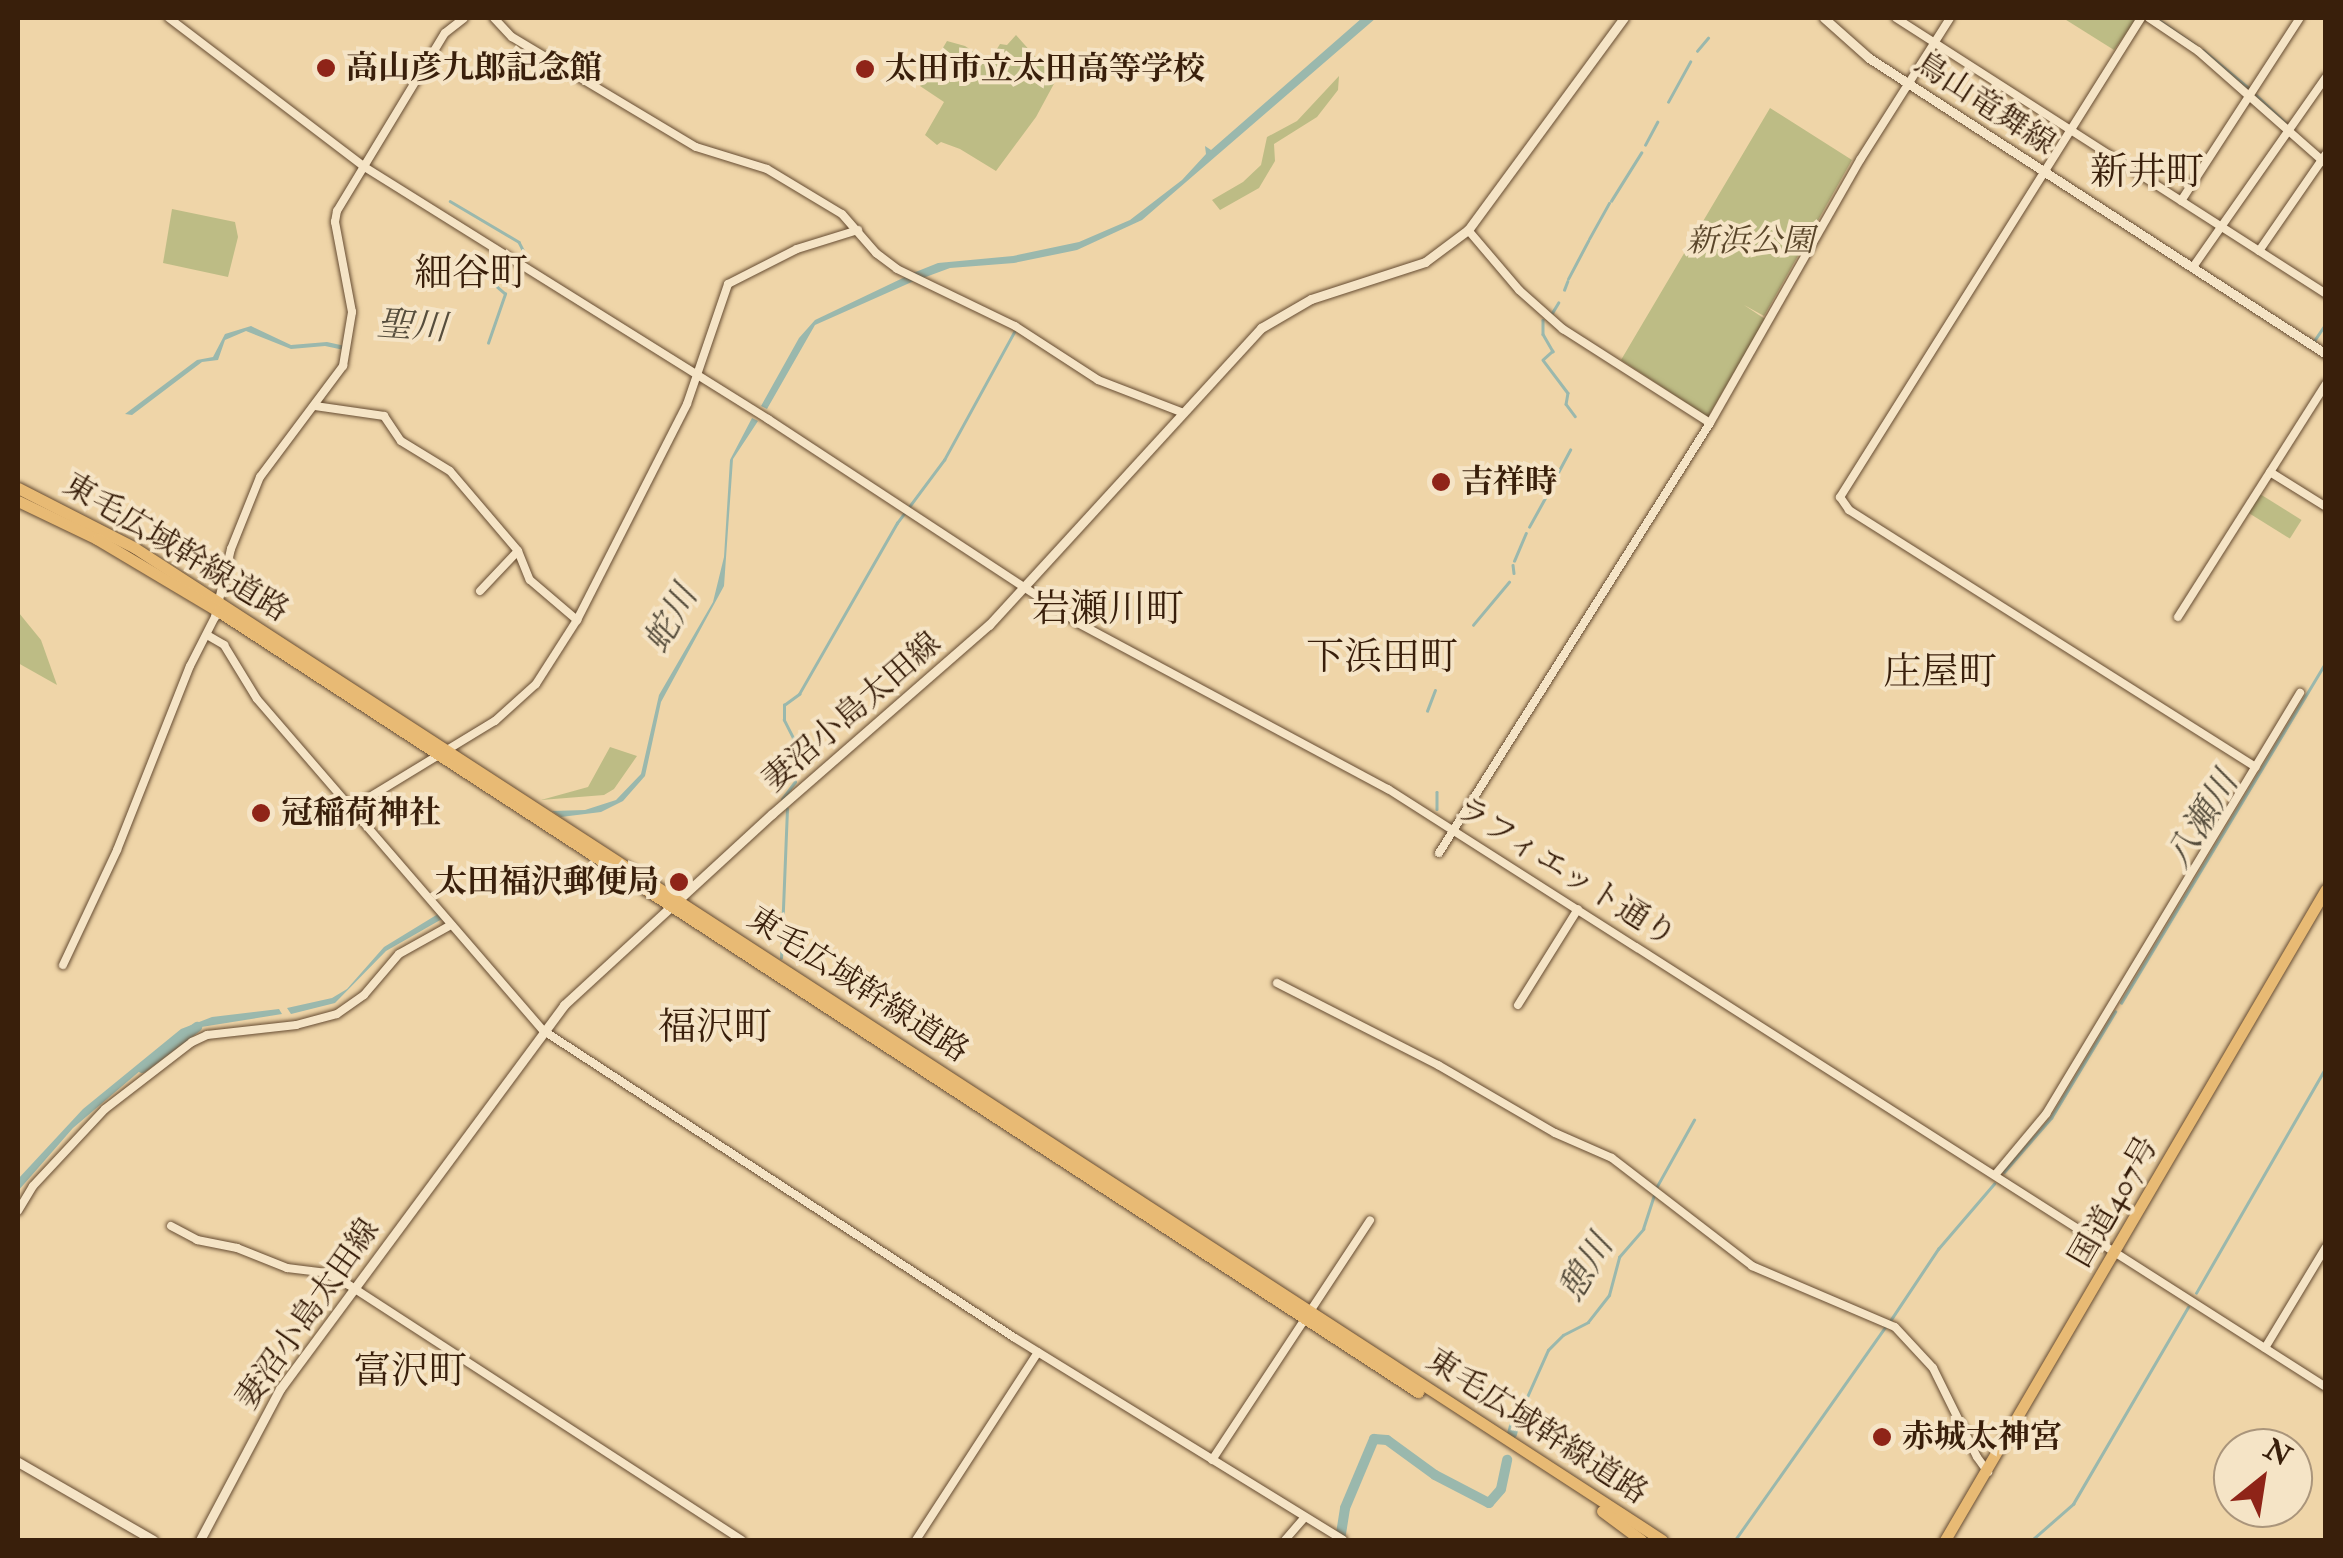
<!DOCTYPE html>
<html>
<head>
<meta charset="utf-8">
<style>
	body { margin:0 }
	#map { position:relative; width:2343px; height:1558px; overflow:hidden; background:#efd5a8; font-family:"IM FELL Double Pica","Noto Serif JP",serif }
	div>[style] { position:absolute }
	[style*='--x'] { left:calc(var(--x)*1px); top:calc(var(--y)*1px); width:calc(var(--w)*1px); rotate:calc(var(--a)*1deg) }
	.green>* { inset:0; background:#bdbc85; transform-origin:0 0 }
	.water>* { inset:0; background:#9ab8ad }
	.stream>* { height:2.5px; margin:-1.25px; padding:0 1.25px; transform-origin:1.25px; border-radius:1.25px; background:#9ab8ad }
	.river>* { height:10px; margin:-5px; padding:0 5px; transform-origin:5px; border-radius:5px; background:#9ab8ad }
	.roads { filter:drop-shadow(0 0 2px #664c32) drop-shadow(0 0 2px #664c32) }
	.tertiary>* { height:8px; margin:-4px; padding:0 4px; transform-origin:4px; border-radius:4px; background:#f5e4c6 }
	.secondary>* { height:9px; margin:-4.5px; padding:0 4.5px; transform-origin:4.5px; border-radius:4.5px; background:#f5e4c6 }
	.trunk>* { height:11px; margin:-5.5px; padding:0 5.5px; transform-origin:5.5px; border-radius:5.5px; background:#e8ba74 }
	.dots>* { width:28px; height:28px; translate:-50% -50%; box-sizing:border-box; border:5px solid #f5e4c6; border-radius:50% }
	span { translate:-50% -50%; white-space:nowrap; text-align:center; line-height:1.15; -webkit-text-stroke:8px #f5e4c6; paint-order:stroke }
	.poi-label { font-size:32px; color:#391f0b; font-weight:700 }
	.left { translate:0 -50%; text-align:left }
	.right { translate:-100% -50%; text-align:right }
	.street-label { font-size:32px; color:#391f0b }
	.park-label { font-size:32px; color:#5a462a; font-style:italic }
	.water-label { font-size:35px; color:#564d3c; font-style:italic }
	.quarter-label { font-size:38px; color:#391f0b }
	.frame { position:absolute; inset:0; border:20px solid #391f0b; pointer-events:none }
	.north { position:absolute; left:2213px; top:1428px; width:100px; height:100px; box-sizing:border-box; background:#f5e4c6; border:2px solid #aa957b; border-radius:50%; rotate:30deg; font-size:28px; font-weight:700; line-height:40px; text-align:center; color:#391f0b }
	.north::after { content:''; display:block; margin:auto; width:35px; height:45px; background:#8f2418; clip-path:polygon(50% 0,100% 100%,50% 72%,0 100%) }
</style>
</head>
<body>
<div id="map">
	<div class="green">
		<div style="clip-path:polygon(2063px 18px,2137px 18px,2114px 50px)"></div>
		<div style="clip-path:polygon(1016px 35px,1056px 80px,1036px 117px,996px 171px,960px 149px,941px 142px,937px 145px,925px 135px,944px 102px,920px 86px,947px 41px,965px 46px,989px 62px,1000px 44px,1007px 45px)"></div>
		<div style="clip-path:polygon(1339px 76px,1338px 90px,1317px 117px,1274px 144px,1275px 161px,1259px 188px,1220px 210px,1212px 200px,1243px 182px,1261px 165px,1267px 137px,1297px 121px)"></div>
		<div style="clip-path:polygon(1770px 108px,1852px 160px,1764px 316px,1744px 305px,1765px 319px,1708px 417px,1621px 360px)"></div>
		<div style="clip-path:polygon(172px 209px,235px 222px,238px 237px,228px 277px,163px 263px)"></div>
		<div style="left:2260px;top:494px;width:49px;height:22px;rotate:32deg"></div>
		<div style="clip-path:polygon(19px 613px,41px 640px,57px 685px,18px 663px)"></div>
		<div style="clip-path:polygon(610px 747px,637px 756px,614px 789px,604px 795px,541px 800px,588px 787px)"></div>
	</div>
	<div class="water">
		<div style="clip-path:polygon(1362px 18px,1376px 18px,1142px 220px,1077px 250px,1014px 263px,950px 268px,923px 278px,913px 273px,938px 263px,1013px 256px,1079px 242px,1130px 220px,1182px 180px,1206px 154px,1205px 146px,1211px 150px)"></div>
		<div style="clip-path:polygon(905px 277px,914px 281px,815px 325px,767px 409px,761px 406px,799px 338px,815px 320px)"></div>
		<div style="clip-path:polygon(251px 326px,291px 345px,327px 342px,345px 346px,344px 350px,325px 346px,291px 349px,246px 331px,225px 340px,218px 360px,202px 362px,132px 415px,125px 414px,197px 360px,213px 357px,225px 334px)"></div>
		<div style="clip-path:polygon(752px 418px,758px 421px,733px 459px,724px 586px,661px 702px,645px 776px,623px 801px,601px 812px,561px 817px,552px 811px,585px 810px,616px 800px,641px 774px,659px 695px,713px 602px,724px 557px,730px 460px)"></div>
		<div style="clip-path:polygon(438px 914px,442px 919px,386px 951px,335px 1003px,291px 1014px,287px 1008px,332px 998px,347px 989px,384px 947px)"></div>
		<div style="clip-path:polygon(279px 1009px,282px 1014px,195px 1028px,168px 1047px,73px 1128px,18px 1191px,18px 1179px,83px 1109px,181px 1029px,212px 1017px)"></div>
	</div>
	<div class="stream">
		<div style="--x:2156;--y:18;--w:47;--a:34.7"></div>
		<div style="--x:2203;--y:50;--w:61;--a:39.7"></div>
		<div style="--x:1697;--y:51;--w:17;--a:-50"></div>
		<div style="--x:2256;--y:95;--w:42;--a:43.1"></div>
		<div style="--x:1668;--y:102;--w:46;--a:-61.2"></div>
		<div style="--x:1645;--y:145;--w:26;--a:-62"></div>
		<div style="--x:450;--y:201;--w:80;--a:30.7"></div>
		<div style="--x:519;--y:242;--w:16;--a:63"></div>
		<div style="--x:1611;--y:201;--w:57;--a:-58"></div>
		<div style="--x:1589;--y:239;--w:41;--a:-60.9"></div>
		<div style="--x:1568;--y:279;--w:43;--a:-62.2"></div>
		<div style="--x:496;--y:282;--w:19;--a:-55"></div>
		<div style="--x:1564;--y:290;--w:9;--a:-69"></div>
		<div style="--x:1552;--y:313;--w:12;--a:-59"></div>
		<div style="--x:1543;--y:320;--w:14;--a:90"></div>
		<div style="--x:1543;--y:334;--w:20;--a:60"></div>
		<div style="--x:1553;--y:351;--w:13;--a:138"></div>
		<div style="--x:1543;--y:360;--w:41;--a:52.9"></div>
		<div style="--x:1568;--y:393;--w:11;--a:100"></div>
		<div style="--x:1566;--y:404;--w:15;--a:53"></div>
		<div style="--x:2314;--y:341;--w:22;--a:-56"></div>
		<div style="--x:488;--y:343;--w:52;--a:-70.9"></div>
		<div style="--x:505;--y:294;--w:11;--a:-139"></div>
		<div style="--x:1547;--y:493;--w:49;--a:-61.9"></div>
		<div style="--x:1529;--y:527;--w:33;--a:-61"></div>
		<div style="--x:1514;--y:561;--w:30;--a:-67"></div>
		<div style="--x:1513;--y:565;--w:8;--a:83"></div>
		<div style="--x:1473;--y:625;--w:56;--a:-50.1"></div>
		<div style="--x:1427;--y:711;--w:22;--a:-69"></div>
		<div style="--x:1437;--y:792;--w:17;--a:90"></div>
		<div style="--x:782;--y:799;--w:21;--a:-53"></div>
		<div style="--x:795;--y:782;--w:29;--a:-102"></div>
		<div style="--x:789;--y:754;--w:16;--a:-76"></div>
		<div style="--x:793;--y:738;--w:20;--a:-117"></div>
		<div style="--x:784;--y:720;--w:15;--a:-90"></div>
		<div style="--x:784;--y:705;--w:19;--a:-36"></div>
		<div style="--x:799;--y:694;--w:197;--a:-60.2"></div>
		<div style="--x:897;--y:523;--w:79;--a:-53.3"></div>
		<div style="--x:944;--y:460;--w:146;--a:-61.3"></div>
		<div style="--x:781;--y:958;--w:149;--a:-87.7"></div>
		<div style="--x:2121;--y:1003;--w:398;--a:-59"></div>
		<div style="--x:2004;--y:1172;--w:72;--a:-49"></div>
		<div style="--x:2051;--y:1118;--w:124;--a:-58.9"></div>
		<div style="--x:1656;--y:1188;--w:78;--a:-60.8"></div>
		<div style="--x:2196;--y:1293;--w:261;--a:-60.1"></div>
		<div style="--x:1890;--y:1321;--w:87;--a:-56.3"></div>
		<div style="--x:1938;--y:1249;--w:86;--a:-49.3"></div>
		<div style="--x:1514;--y:1426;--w:83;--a:-65.9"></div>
		<div style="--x:1548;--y:1350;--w:21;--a:-45"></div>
		<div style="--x:1563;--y:1335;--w:28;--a:-27"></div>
		<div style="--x:1588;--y:1322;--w:34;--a:-52"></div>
		<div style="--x:1609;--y:1295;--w:39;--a:-75"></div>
		<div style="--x:1619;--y:1257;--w:37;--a:-49"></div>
		<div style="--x:1643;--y:1229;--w:35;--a:-72"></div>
		<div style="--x:1735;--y:1540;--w:261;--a:-54.8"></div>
		<div style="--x:2032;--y:1540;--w:55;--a:-41.3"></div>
		<div style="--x:2073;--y:1504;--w:228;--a:-59.7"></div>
	</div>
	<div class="river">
		<div style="--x:142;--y:1068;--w:69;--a:-36.7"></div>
		<div style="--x:1512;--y:1434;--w:8;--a:-76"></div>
		<div style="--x:1340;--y:1540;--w:32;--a:-81"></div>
		<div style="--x:1345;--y:1508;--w:75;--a:-67.2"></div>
		<div style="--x:1374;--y:1439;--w:13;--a:4"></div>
		<div style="--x:1387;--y:1440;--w:59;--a:36.1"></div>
		<div style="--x:1435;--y:1475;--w:61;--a:27.4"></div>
		<div style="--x:1489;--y:1503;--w:18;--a:-49"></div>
		<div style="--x:1501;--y:1489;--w:30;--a:-78"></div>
	</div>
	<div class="roads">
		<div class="tertiary">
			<div style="--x:169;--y:18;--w:244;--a:37.3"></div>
			<div style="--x:363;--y:166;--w:478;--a:32"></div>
			<div style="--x:768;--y:419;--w:371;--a:33.3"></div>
			<div style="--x:1078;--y:623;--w:352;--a:28.2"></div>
			<div style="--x:1388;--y:789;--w:1112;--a:32.52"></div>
			<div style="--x:494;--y:18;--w:26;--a:47"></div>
			<div style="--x:512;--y:37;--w:214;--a:30.9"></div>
			<div style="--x:696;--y:147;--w:74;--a:17.2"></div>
			<div style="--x:767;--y:169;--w:87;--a:31"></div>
			<div style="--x:842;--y:214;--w:52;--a:48.9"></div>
			<div style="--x:876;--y:253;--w:26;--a:37"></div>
			<div style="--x:897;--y:269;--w:131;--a:25.8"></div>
			<div style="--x:1015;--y:326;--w:99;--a:33"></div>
			<div style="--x:1098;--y:380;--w:89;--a:21.1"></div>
			<div style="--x:1896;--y:18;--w:511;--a:32.69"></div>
			<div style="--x:2141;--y:18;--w:566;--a:122.14"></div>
			<div style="--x:1840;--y:497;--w:16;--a:55"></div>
			<div style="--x:1849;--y:510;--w:481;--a:32.3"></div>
			<div style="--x:2149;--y:18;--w:59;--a:34"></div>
			<div style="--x:2198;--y:51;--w:171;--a:41.4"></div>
			<div style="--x:2181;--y:201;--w:218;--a:-57"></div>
			<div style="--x:1468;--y:230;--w:79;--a:49.6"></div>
			<div style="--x:1519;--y:290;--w:59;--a:41.6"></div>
			<div style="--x:1563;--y:329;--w:174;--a:32.6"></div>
			<div style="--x:2259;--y:251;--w:118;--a:-55.4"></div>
			<div style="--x:2193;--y:267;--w:232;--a:-55"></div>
			<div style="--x:315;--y:406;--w:70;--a:8.2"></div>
			<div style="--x:384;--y:416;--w:30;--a:56"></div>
			<div style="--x:401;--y:441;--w:57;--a:31.5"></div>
			<div style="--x:450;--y:471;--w:105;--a:49.6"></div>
			<div style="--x:518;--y:551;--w:31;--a:68"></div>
			<div style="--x:530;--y:580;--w:62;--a:40.4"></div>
			<div style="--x:2270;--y:472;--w:66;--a:32"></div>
			<div style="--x:480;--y:591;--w:55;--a:-46.5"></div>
			<div style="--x:2178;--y:617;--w:276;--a:-57.6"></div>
			<div style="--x:207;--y:635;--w:20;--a:30"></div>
			<div style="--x:224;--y:645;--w:63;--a:58.6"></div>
			<div style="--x:257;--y:699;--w:439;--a:49.2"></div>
			<div style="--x:544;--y:1031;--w:562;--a:33.1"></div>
			<div style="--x:1015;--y:1338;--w:385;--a:31.6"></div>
			<div style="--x:350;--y:809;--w:170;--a:-31.3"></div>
			<div style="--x:495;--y:721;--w:55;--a:-42.1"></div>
			<div style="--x:536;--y:684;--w:76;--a:-57.4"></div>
			<div style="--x:577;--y:620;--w:242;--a:-63"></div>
			<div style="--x:687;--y:404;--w:127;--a:-71.1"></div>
			<div style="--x:728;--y:284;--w:77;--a:-26.9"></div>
			<div style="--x:797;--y:249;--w:64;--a:-17.3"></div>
			<div style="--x:1439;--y:853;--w:508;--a:-57.78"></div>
			<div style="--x:1710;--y:423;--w:303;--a:-60.3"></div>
			<div style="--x:1860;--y:160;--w:168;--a:-57.6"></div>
			<div style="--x:63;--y:965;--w:127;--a:-64.8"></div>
			<div style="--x:117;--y:850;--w:198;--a:-68.4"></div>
			<div style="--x:190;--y:666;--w:55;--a:-63"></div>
			<div style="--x:215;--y:617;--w:70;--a:-76.8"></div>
			<div style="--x:231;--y:549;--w:78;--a:-68.1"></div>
			<div style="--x:260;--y:477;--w:139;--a:-53.2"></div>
			<div style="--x:343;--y:366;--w:55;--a:-80.5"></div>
			<div style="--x:352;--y:312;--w:92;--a:-100.7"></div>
			<div style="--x:335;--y:222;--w:11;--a:-80"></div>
			<div style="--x:337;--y:211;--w:208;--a:-58.8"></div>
			<div style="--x:445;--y:33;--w:24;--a:-38"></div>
			<div style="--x:1277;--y:983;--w:181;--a:27"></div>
			<div style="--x:1438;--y:1065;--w:135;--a:30.2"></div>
			<div style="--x:1555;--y:1133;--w:62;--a:23.7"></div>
			<div style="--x:1612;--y:1158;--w:177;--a:37.6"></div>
			<div style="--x:1752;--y:1266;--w:155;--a:23.1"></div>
			<div style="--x:1895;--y:1327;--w:56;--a:47.2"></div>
			<div style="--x:1933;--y:1368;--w:99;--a:63.7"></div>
			<div style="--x:1977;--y:1457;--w:19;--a:54"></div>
			<div style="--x:1518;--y:1005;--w:113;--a:-58"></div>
			<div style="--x:1995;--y:1175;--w:80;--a:-50.1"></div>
			<div style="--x:2046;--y:1114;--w:492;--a:-58.9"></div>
			<div style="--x:18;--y:1211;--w:29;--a:-59"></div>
			<div style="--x:33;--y:1186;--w:105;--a:-46.9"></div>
			<div style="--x:105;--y:1109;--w:110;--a:-37.6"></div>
			<div style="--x:192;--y:1042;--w:17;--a:-25"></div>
			<div style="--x:207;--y:1035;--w:90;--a:-6.4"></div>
			<div style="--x:296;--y:1025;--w:42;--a:-15"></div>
			<div style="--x:337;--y:1014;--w:33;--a:-35"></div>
			<div style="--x:364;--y:995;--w:54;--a:-49.5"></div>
			<div style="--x:399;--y:954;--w:60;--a:-29.1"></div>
			<div style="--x:171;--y:1226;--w:30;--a:28"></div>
			<div style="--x:197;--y:1240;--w:41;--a:11.3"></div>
			<div style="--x:237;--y:1248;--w:54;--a:21.8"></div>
			<div style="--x:287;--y:1268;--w:38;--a:7"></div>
			<div style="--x:325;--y:1273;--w:27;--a:27"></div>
			<div style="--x:349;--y:1285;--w:468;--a:33"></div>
			<div style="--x:2265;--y:1348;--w:118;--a:-58.9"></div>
			<div style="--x:1212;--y:1460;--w:287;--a:-56.6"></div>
			<div style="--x:916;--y:1540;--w:224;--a:-57"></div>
			<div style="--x:1285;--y:1540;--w:30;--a:-49"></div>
		</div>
		<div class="secondary">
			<div style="--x:1824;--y:18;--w:60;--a:41.6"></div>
			<div style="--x:1869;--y:58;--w:544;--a:32.93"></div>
			<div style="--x:18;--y:1462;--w:156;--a:30"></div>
			<div style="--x:200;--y:1540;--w:171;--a:-62.1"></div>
			<div style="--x:280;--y:1389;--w:478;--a:-53.5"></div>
			<div style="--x:564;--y:1005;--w:282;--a:-42.6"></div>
			<div style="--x:772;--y:814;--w:288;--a:-41.1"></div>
			<div style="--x:989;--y:625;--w:403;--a:-47.5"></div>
			<div style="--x:1261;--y:328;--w:58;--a:-30.1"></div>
			<div style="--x:1311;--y:299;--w:120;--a:-18"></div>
			<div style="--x:1425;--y:262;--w:54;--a:-36.7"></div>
			<div style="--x:1468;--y:230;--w:263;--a:-53.7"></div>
		</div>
		<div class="trunk">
			<div style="--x:18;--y:488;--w:131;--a:27.1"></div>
			<div style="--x:135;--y:548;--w:1821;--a:33.01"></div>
			<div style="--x:18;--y:501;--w:88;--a:25.7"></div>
			<div style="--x:97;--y:539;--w:141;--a:30.8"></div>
			<div style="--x:218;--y:611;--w:1432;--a:33.06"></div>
			<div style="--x:1602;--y:1511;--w:49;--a:36.6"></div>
			<div style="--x:1945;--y:1540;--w:754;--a:-59.66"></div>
		</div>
	</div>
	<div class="dots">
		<div style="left:326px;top:68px;background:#8f2418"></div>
		<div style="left:865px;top:69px;background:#8f2418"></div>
		<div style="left:1441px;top:482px;background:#8f2418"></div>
		<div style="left:261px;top:813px;background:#8f2418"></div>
		<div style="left:679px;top:882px;background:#8f2418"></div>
		<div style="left:1882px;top:1437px;background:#8f2418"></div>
	</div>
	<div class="poi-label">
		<span class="left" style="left:346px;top:68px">高山彦九郎記念館</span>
		<span class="left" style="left:885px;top:69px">太田市立太田高等学校</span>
		<span class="left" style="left:1461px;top:482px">吉祥時</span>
		<span class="left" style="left:281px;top:813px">冠稲荷神社</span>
		<span class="right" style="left:659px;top:882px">太田福沢郵便局</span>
		<span class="left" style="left:1902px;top:1437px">赤城太神宮</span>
	</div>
	<div class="street-label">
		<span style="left:1985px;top:104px;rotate:33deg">鳥山竜舞線</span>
		<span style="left:176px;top:548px;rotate:31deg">東毛広域幹線道路</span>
		<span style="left:852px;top:712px;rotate:-41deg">妻沼小島太田線</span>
		<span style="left:1566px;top:872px;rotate:32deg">ラフィエット通り</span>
		<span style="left:858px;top:985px;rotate:33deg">東毛広域幹線道路</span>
		<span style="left:2114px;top:1202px;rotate:-60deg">国道407号</span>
		<span style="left:308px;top:1314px;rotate:-55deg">妻沼小島太田線</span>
		<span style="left:1537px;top:1427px;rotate:33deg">東毛広域幹線道路</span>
	</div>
	<div class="park-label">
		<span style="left:1750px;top:241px">新浜公園</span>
	</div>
	<div class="water-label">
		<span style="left:412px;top:326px;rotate:4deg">聖川</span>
		<span style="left:671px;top:619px;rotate:-61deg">蛇川</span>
		<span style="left:2202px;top:820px;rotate:-59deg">八瀬川</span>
		<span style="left:1586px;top:1268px;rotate:-59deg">憩川</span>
	</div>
	<div class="quarter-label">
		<span style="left:2147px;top:173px">新井町</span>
		<span style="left:471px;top:274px">細谷町</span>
		<span style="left:1108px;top:610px">岩瀬川町</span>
		<span style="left:1382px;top:658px">下浜田町</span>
		<span style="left:1940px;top:673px">庄屋町</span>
		<span style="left:715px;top:1028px">福沢町</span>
		<span style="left:410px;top:1372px">富沢町</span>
	</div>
	<div class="frame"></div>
	<div class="north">N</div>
</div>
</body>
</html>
